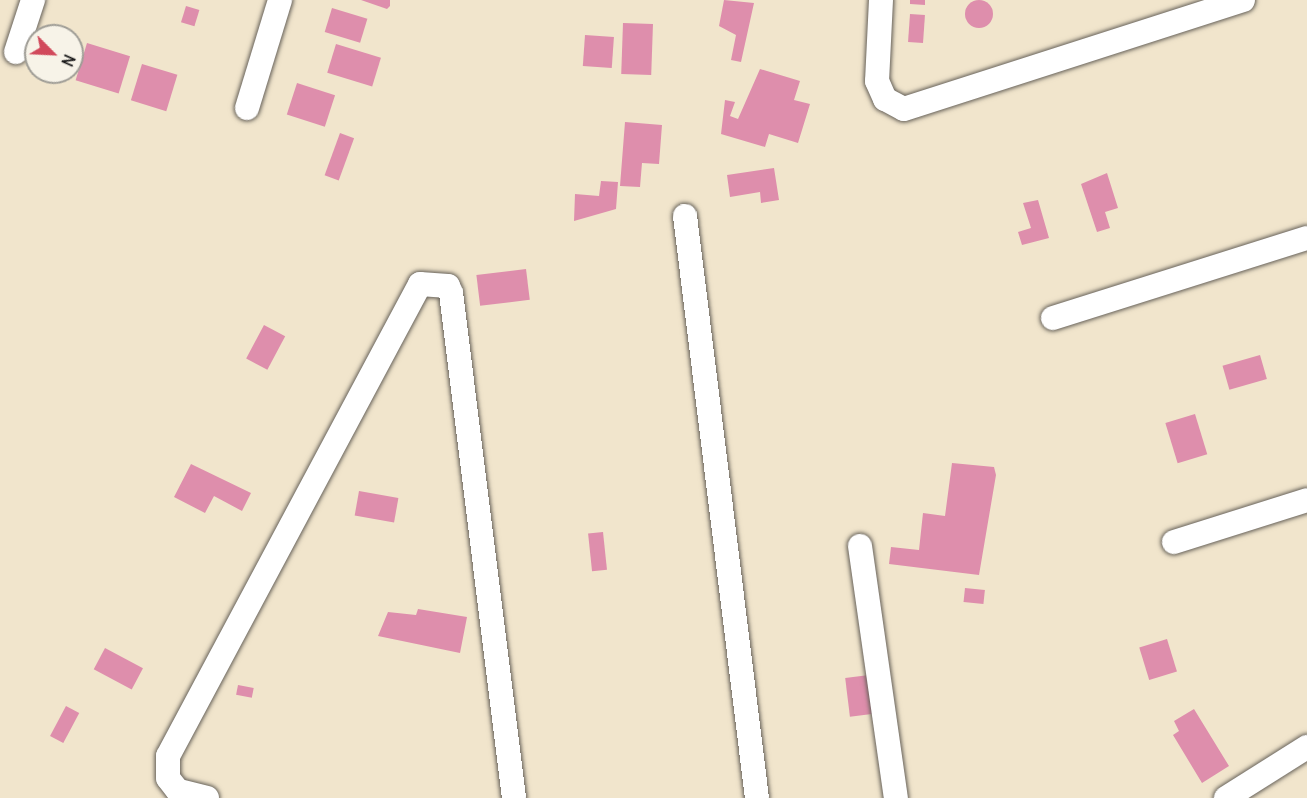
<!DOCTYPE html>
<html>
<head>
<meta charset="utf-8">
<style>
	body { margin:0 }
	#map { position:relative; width:1307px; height:798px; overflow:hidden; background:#f1e5cc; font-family:Delius,sans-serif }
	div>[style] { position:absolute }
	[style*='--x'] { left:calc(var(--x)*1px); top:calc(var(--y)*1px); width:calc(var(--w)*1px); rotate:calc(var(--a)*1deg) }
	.building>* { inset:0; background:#de8eac; transform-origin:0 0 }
	.round { border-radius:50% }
	.roads { filter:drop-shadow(0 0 2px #67625a) drop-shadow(0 0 2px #67625a) }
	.minor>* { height:24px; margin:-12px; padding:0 12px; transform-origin:12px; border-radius:12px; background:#fff }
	span { translate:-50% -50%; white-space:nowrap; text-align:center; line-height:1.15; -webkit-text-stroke:4.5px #f7f3e8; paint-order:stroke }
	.north { position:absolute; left:24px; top:24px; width:60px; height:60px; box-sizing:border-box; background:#f7f3e8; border:2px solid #9f9d96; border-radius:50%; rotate:114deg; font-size:16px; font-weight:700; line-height:24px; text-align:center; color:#1c1c1c }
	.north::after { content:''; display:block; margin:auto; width:21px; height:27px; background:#d1495b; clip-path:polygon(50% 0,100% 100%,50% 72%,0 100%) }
</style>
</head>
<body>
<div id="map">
	<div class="building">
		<div class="round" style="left:965px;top:0;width:28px;height:28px"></div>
		<div style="clip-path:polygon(361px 0,390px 0,390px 6px,387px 9px)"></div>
		<div style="clip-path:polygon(724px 0,754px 3px,741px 62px,731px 60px,736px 35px,719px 26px)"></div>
		<div style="clip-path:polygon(910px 0,925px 0,925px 5px,910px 4px)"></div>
		<div style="left:186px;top:6px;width:14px;height:17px;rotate:17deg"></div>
		<div style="left:332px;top:8px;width:37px;height:25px;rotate:17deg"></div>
		<div style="left:910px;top:14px;width:15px;height:28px;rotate:4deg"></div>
		<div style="left:623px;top:23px;width:30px;height:51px;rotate:2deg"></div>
		<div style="left:585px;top:35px;width:29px;height:31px;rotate:4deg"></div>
		<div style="left:87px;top:43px;width:45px;height:39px;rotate:17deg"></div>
		<div style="left:336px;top:44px;width:47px;height:30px;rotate:17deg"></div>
		<div style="left:142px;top:64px;width:37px;height:38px;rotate:17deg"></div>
		<div style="clip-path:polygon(760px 69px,800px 81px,794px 100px,810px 104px,798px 143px,769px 134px,765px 147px,721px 134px,725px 100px,735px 102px,730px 116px,738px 119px)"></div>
		<div style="left:297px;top:83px;width:40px;height:33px;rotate:18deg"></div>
		<div style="clip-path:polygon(625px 122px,662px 125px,659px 164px,642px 163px,640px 187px,620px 186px)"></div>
		<div style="left:340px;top:133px;width:15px;height:45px;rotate:20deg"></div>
		<div style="clip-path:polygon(774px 168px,779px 200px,761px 203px,760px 192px,730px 197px,727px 175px)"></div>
		<div style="clip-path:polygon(1107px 173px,1118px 208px,1105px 212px,1110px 228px,1097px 232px,1081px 184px)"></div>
		<div style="clip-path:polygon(601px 181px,618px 182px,616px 209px,574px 221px,575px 194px,599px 196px)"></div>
		<div style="clip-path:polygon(1038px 200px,1049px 238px,1022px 245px,1018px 232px,1031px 228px,1023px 203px)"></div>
		<div style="left:526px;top:269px;width:31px;height:50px;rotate:83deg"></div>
		<div style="left:264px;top:325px;width:24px;height:38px;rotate:28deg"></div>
		<div style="left:1260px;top:355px;width:25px;height:39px;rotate:74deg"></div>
		<div style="left:1195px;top:414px;width:42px;height:31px;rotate:73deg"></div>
		<div style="clip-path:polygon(952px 463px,994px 467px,996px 475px,979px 575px,889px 564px,891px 547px,919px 550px,923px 513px,945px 516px)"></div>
		<div style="clip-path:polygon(191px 464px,251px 493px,242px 511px,214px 496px,205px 513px,174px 497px)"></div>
		<div style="left:359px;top:491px;width:40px;height:25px;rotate:10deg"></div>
		<div style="left:603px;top:532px;width:38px;height:15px;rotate:84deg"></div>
		<div style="left:965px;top:588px;width:20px;height:14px;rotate:6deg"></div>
		<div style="clip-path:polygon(418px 609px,467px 617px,460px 653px,378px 636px,388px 612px,416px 615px)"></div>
		<div style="left:1167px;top:639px;width:34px;height:29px;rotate:73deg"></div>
		<div style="left:105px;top:648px;width:43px;height:24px;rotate:28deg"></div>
		<div style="left:869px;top:675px;width:39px;height:24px;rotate:83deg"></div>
		<div style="left:238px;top:685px;width:16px;height:10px;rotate:11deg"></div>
		<div style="left:66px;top:706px;width:15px;height:34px;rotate:28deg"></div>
		<div style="clip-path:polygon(1194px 709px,1229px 766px,1202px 783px,1173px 735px,1179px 731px,1174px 721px)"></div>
	</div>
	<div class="roads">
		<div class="minor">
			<div style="--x:881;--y:0;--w:81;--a:92.8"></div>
			<div style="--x:877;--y:81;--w:20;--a:66"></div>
			<div style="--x:885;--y:99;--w:21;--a:28"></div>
			<div style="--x:904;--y:109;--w:356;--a:-17.8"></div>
			<div style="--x:16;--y:52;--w:55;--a:-71.9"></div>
			<div style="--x:247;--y:108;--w:113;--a:-73"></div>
			<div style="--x:685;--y:216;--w:586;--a:82.95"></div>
			<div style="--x:1053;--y:318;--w:266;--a:-17.5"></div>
			<div style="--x:1174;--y:542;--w:139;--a:-17.5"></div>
			<div style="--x:860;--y:546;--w:255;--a:81.9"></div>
			<div style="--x:207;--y:798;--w:30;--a:-166"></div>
			<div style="--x:178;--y:791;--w:16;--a:-128"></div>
			<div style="--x:168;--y:778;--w:22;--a:-90"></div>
			<div style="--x:168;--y:756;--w:535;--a:-61.9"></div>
			<div style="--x:420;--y:284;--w:28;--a:4"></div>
			<div style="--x:448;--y:286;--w:8;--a:67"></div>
			<div style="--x:451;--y:293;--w:509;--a:82.89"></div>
			<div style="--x:1226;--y:798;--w:96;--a:-32.2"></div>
		</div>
	</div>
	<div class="north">N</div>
</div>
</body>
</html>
